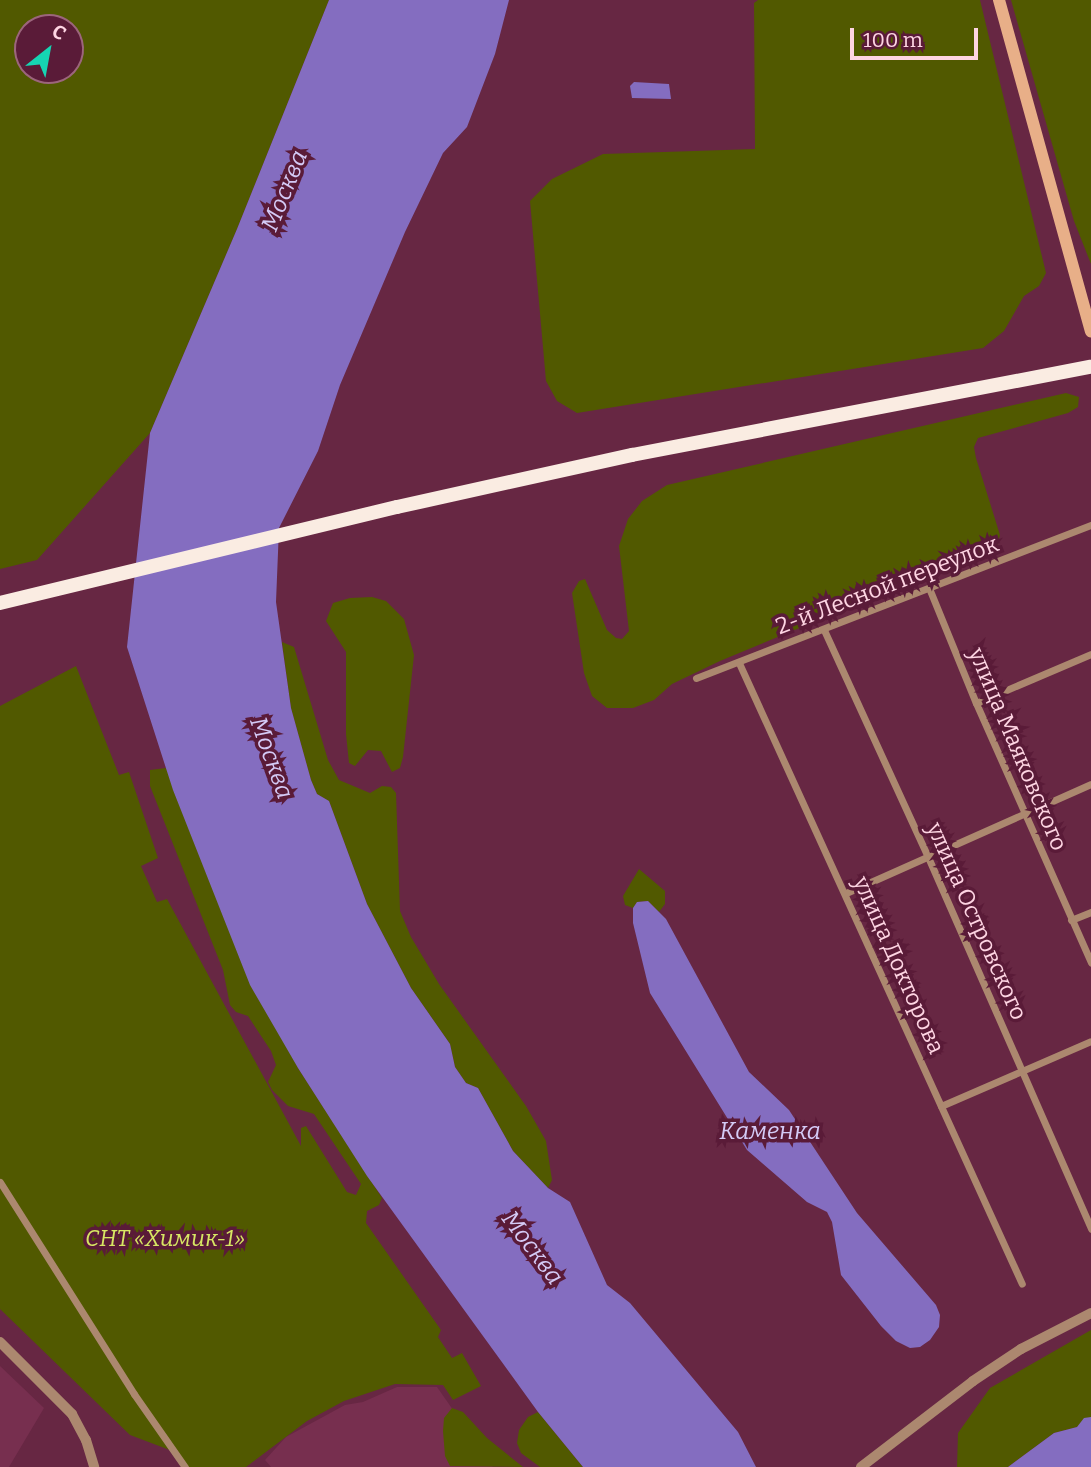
<!DOCTYPE html>
<html>
<head>
<meta charset="utf-8">
<style>
	body { margin:0 }
	#map { position:relative; width:1091px; height:1467px; overflow:hidden; background:#672743; font-family:Bitter,serif }
	div>[style] { position:absolute }
	[style*='--x'] { left:calc(var(--x)*1px); top:calc(var(--y)*1px); width:calc(var(--w)*1px); rotate:calc(var(--a)*1deg) }
	.built>* { inset:0; background:#772f4f }
	.green>* { inset:0; background:#515900 }
	.water>* { inset:0; background:#846dc0 }
	.minor>* { height:7px; margin:-3.5px; padding:0 3.5px; transform-origin:3.5px; border-radius:3.5px; background:#ac886f }
	.tertiary>* { height:10px; margin:-5px; padding:0 5px; transform-origin:5px; border-radius:5px; background:#ac886f }
	.secondary>* { height:12px; margin:-6px; padding:0 6px; transform-origin:6px; border-radius:6px; background:#e8af88 }
	.trunk>* { height:14px; margin:-7px; padding:0 7px; transform-origin:7px; border-radius:7px; background:#faece2 }
	span { translate:-50% -50%; white-space:nowrap; text-align:center; line-height:1.15; -webkit-text-stroke:7px #5a1b38; paint-order:stroke }
	.street-label { font-size:23px; color:#fed5e3 }
	.park-label { font-size:23px; color:#d7e763; font-style:italic }
	.water-label { font-size:24px; color:#d4caf6; font-style:italic }
	.north { position:absolute; left:14px; top:14px; width:70px; height:70px; box-sizing:border-box; background:#5a1b38; border:2px solid #9c657c; border-radius:50%; rotate:31deg; font-size:19px; font-weight:700; line-height:28px; text-align:center; color:#fed5e3 }
	.north::after { content:''; display:block; margin:auto; width:24px; height:32px; background:#16d5b3; clip-path:polygon(50% 0,100% 100%,50% 72%,0 100%) }
	.scale { position:absolute; left:850px; top:28px; width:128px; height:32px; box-sizing:border-box; border:4px solid #fed5e3; border-top:0; padding-left:9px; font-size:21px; line-height:24px; white-space:nowrap; color:#fed5e3; -webkit-text-stroke:5px #5a1b38; paint-order:stroke }
</style>
</head>
<body>
<div id="map">
	<div class="built">
		<div style="clip-path:polygon(0 1366px,44px 1408px,9px 1467px,0 1467px)"></div>
		<div style="clip-path:polygon(397px 1387px,437px 1387px,493px 1467px,271px 1467px,265px 1460px,286px 1437px,345px 1405px,363px 1402px)"></div>
	</div>
	<div class="green">
		<div style="clip-path:polygon(evenodd,0 0,329px 0,237px 229px,150px 433px,37px 560px,0 569px,0 0,28px 28px,70px 28px,70px 70px,28px 70px,28px 28px)"></div>
		<div style="clip-path:polygon(758px 0,980px 0,1046px 273px,1039px 286px,1024px 296px,1004px 331px,983px 348px,577px 413px,557px 401px,546px 381px,530px 201px,552px 179px,603px 154px,755px 149px,754px 3px)"></div>
		<div style="clip-path:polygon(1011px 0,1091px 0,1091px 264px,1074px 221px)"></div>
		<div style="clip-path:polygon(1066px 393px,1079px 397px,1078px 407px,1068px 413px,978px 438px,974px 447px,976px 458px,1000px 535px,996px 549px,979px 561px,932px 573px,720px 661px,672px 684px,654px 700px,633px 708px,607px 708px,592px 696px,584px 673px,572px 593px,579px 581px,585px 579px,607px 630px,616px 638px,622px 639px,629px 631px,619px 546px,628px 519px,642px 501px,667px 485px)"></div>
		<div style="clip-path:polygon(372px 597px,386px 601px,404px 619px,414px 655px,403px 757px,400px 768px,392px 772px,381px 751px,368px 750px,355px 766px,349px 763px,346px 734px,346px 652px,326px 621px,333px 603px,350px 598px)"></div>
		<div style="clip-path:polygon(282px 642px,294px 647px,328px 760px,339px 780px,370px 793px,382px 786px,391px 787px,396px 793px,400px 911px,411px 937px,439px 984px,526px 1106px,546px 1141px,552px 1180px,548px 1188px,513px 1151px,478px 1088px,466px 1083px,455px 1067px,450px 1044px,411px 988px,367px 904px,329px 801px,317px 794px,311px 780px,291px 708px)"></div>
		<div style="clip-path:polygon(76px 666px,119px 775px,129px 772px,158px 858px,141px 866px,157px 902px,167px 899px,301px 1146px,301px 1128px,306px 1126px,347px 1192px,356px 1195px,361px 1184px,314px 1114px,288px 1106px,272px 1090px,268px 1082px,276px 1065px,271px 1051px,248px 1016px,236px 1012px,230px 1005px,223px 970px,150px 786px,150px 770px,166px 768px,298px 1068px,382px 1198px,379px 1205px,367px 1211px,366px 1223px,441px 1330px,438px 1337px,452px 1358px,462px 1353px,481px 1386px,453px 1400px,443px 1385px,395px 1384px,344px 1401px,307px 1421px,246px 1467px,185px 1467px,175px 1452px,130px 1435px,0 1309px,0 706px)"></div>
		<div style="clip-path:polygon(639px 869px,665px 891px,665px 904px,659px 912px,648px 901px,637px 902px,633px 908px,625px 905px,623px 896px)"></div>
		<div style="clip-path:polygon(1091px 1330px,1091px 1417px,1077px 1427px,1054px 1433px,1008px 1467px,957px 1467px,958px 1433px,990px 1388px)"></div>
		<div style="clip-path:polygon(452px 1408px,463px 1412px,487px 1438px,523px 1467px,450px 1466px,445px 1456px,443px 1431px,444px 1418px)"></div>
		<div style="clip-path:polygon(538px 1412px,583px 1467px,540px 1467px,521px 1453px,517px 1443px,519px 1430px,528px 1417px)"></div>
	</div>
	<div class="water">
		<div style="clip-path:polygon(329px 0,509px 0,495px 54px,467px 127px,443px 153px,405px 232px,340px 385px,318px 451px,279px 528px,276px 602px,291px 708px,311px 780px,317px 794px,329px 801px,367px 904px,411px 988px,450px 1044px,455px 1067px,466px 1083px,478px 1088px,513px 1151px,548px 1188px,570px 1202px,607px 1285px,630px 1303px,738px 1432px,756px 1467px,583px 1467px,538px 1412px,367px 1176px,298px 1068px,250px 985px,173px 790px,127px 647px,150px 433px,237px 229px)"></div>
		<div style="clip-path:polygon(634px 82px,669px 84px,671px 99px,632px 98px,630px 86px)"></div>
		<div style="clip-path:polygon(648px 901px,666px 919px,749px 1072px,789px 1110px,857px 1213px,936px 1305px,940px 1315px,939px 1327px,930px 1340px,920px 1347px,910px 1348px,896px 1341px,881px 1326px,841px 1275px,832px 1222px,827px 1212px,807px 1202px,747px 1150px,650px 993px,633px 923px,633px 908px,637px 902px)"></div>
		<div style="clip-path:polygon(1091px 1417px,1091px 1467px,1008px 1467px,1054px 1433px,1077px 1427px,1084px 1418px)"></div>
	</div>
	<div class="minor">
		<div style="--x:929;--y:588;--w:124;--a:67.8"></div>
		<div style="--x:976;--y:703;--w:284;--a:66.1"></div>
		<div style="--x:824;--y:630;--w:250;--a:65.4"></div>
		<div style="--x:928;--y:857;--w:406;--a:66.3"></div>
		<div style="--x:739;--y:663;--w:682;--a:65.5"></div>
		<div style="--x:696;--y:678;--w:424;--a:-21.2"></div>
		<div style="--x:976;--y:703;--w:125;--a:-23.1"></div>
		<div style="--x:846;--y:893;--w:268;--a:-24"></div>
		<div style="--x:1071;--y:920;--w:22;--a:-22"></div>
		<div style="--x:941;--y:1106;--w:163;--a:-23.4"></div>
		<div style="--x:0;--y:1182;--w:251;--a:57.7"></div>
		<div style="--x:134;--y:1394;--w:89;--a:55.1"></div>
	</div>
	<div class="tertiary">
		<div style="--x:0;--y:1342;--w:102;--a:45"></div>
		<div style="--x:72;--y:1414;--w:30;--a:62"></div>
		<div style="--x:86;--y:1440;--w:28;--a:73"></div>
		<div style="--x:861;--y:1467;--w:141;--a:-37.5"></div>
		<div style="--x:973;--y:1381;--w:58;--a:-33.7"></div>
		<div style="--x:1021;--y:1349;--w:79;--a:-27.2"></div>
	</div>
	<div class="secondary">
		<div style="--x:999;--y:0;--w:344;--a:74.5"></div>
	</div>
	<div class="trunk">
		<div style="--x:0;--y:603;--w:408;--a:-13.6"></div>
		<div style="--x:397;--y:507;--w:241;--a:-12.5"></div>
		<div style="--x:632;--y:455;--w:467;--a:-10.9"></div>
	</div>
	<div class="street-label">
		<span style="left:887px;top:585px;rotate:-21deg">2-й Лесной переулок</span>
		<span style="left:1018px;top:749px;rotate:67deg">улица Маяковского</span>
		<span style="left:977px;top:921px;rotate:66deg">улица Островского</span>
		<span style="left:899px;top:965px;rotate:66deg">улица Докторова</span>
	</div>
	<div class="park-label">
		<span style="left:165px;top:1238px">СНТ «Химик-1»</span>
	</div>
	<div class="water-label">
		<span style="left:285px;top:191px;rotate:-68deg">Москва</span>
		<span style="left:271px;top:758px;rotate:70deg">Москва</span>
		<span style="left:770px;top:1132px">Каменка</span>
		<span style="left:532px;top:1248px;rotate:53deg">Москва</span>
	</div>
	<div class="north">С</div>
	<div class="scale">100 m</div>
</div>
</body>
</html>
